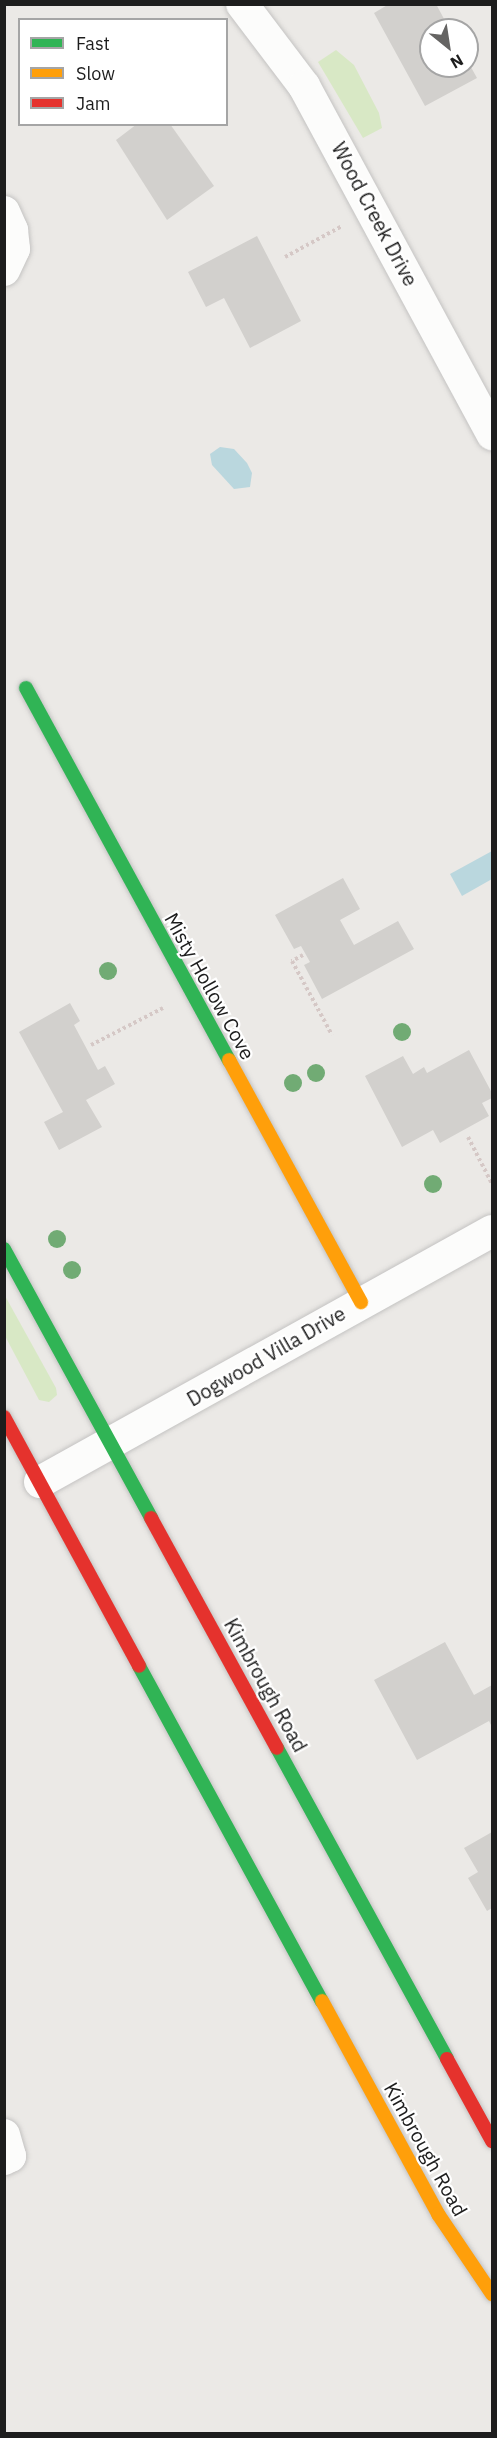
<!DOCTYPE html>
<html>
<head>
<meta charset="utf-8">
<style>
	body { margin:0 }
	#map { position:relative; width:497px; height:2438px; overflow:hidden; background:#ebe9e6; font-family:"IBM Plex Sans",sans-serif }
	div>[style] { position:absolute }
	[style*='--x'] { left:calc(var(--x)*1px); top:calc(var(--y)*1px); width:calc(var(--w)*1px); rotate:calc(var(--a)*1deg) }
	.grass>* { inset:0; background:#d8e8c5 }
	.water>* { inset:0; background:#bad7de }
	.building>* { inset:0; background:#d2d0cd }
	.path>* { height:4px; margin-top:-2px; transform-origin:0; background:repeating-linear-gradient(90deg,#d5c8c6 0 3px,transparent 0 6px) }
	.roads { filter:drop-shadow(0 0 2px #c4c3c2) drop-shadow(0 0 2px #c4c3c2) }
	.street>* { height:32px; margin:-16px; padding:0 16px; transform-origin:16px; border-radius:16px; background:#fcfcfb }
	.fast>* { height:14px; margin:-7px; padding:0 7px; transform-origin:7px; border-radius:7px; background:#30b455 }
	.slow>* { height:14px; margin:-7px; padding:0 7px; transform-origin:7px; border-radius:7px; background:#ff9f0a }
	.jam>* { height:14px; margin:-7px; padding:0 7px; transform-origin:7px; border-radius:7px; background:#e5322d }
	.trees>* { width:18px; height:18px; margin:-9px; border-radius:50%; background:#71ab74 }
	span { translate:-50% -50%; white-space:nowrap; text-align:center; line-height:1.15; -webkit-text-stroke:4.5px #fff; paint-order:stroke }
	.street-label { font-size:20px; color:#1d1d1d }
	.frame { position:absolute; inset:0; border:6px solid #1d1d1d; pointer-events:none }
	.legend { position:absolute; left:18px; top:18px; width:210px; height:108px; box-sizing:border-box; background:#fff; border:2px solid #a5a5a5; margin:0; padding:8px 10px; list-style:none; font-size:18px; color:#1d1d1d }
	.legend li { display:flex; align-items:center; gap:12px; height:30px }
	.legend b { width:30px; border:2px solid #a5a5a5 }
	.north { position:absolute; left:419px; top:18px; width:60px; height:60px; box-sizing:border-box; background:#fff; border:2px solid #a5a5a5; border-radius:50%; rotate:150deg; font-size:16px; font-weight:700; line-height:24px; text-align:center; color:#1d1d1d }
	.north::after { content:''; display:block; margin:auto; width:21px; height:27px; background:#656463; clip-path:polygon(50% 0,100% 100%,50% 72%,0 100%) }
</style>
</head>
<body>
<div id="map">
	<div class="grass">
		<div style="clip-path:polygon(336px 50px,354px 65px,379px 113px,382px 128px,363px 138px,318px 62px)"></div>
		<div style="clip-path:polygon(4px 1294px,56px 1388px,57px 1395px,49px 1402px,39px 1400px,5px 1336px)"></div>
	</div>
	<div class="water">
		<div style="clip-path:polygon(220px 447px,234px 449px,247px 463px,252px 473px,250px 487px,234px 489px,212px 465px,210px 454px)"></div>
		<div style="clip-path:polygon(492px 851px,492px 879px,462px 896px,450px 874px)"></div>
	</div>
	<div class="building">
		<div style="clip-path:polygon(389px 4px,436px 4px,450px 30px,431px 30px,431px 66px,467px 66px,467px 60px,477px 78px,425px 106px,374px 13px)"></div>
		<div style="clip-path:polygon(137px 124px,170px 124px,214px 186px,167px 220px,116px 140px)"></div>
		<div style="clip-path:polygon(257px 236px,301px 321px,250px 348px,224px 298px,206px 307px,188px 272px)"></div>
		<div style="clip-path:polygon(343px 878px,360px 909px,340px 920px,354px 945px,398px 921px,414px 949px,322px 999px,304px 965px,310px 962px,301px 946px,294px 949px,275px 915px)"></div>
		<div style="clip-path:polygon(70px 1003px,80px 1021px,74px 1025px,98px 1070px,105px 1066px,115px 1084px,86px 1100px,102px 1127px,59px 1150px,44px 1122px,63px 1112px,19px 1032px)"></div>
		<div style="clip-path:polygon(469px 1050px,492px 1093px,492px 1098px,482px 1103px,489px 1116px,440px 1143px,433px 1130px,402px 1147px,365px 1076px,403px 1056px,413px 1074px,424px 1067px,427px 1073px)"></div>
		<div style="clip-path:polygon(445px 1642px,474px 1695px,492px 1685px,492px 1727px,489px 1721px,417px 1760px,374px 1680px)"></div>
		<div style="clip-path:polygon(492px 1832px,492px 1908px,487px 1911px,468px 1878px,478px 1872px,464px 1848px)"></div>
	</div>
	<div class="path">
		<div style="--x:285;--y:257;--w:65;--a:-28.5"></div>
		<div style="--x:303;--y:955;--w:13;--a:151"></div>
		<div style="--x:292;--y:961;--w:84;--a:61.6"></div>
		<div style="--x:91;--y:1045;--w:81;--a:-27.2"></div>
		<div style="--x:468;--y:1137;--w:53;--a:62.9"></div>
	</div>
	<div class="roads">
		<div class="street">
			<div style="--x:242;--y:4;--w:103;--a:52.9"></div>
			<div style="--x:304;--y:86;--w:396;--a:61.6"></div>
			<div style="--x:4;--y:212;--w:20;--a:66"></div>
			<div style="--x:12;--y:230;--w:19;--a:84"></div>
			<div style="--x:14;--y:249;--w:23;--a:115"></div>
			<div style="--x:40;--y:1482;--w:517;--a:-29.04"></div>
			<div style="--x:4;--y:2135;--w:22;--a:74"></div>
			<div style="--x:10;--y:2156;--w:7;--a:153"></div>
		</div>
		<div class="fast">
			<div style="--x:26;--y:688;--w:424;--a:61.4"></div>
			<div style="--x:4;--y:1249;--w:307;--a:61.3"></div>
			<div style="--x:139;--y:1666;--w:382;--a:61.4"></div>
			<div style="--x:277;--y:1748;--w:354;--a:61.3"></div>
		</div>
		<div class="slow">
			<div style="--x:229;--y:1060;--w:276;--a:61.4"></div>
			<div style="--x:322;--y:2001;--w:243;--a:61.4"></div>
			<div style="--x:438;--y:2214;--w:97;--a:56"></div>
		</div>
		<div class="jam">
			<div style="--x:4;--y:1417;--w:283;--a:61.5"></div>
			<div style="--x:151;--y:1518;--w:262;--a:61.3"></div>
			<div style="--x:447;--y:2059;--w:94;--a:61.2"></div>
		</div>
	</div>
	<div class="trees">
		<div style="left:108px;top:971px"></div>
		<div style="left:402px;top:1032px"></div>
		<div style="left:316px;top:1073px"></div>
		<div style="left:293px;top:1083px"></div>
		<div style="left:433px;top:1184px"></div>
		<div style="left:57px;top:1239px"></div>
		<div style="left:72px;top:1270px"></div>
	</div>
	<div class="street-label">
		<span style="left:375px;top:214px;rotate:62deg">Wood Creek Drive</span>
		<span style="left:210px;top:986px;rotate:61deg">Misty Hollow Cove</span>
		<span style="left:266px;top:1356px;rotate:-30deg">Dogwood Villa Drive</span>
		<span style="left:266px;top:1685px;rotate:61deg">Kimbrough Road</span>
		<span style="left:426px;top:2149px;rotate:61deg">Kimbrough Road</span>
	</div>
	<div class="frame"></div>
	<ul class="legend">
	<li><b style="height:8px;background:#30b455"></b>Fast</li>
	<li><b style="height:8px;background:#ff9f0a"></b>Slow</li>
	<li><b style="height:8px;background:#e5322d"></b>Jam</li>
	</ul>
	<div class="north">N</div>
</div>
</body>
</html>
